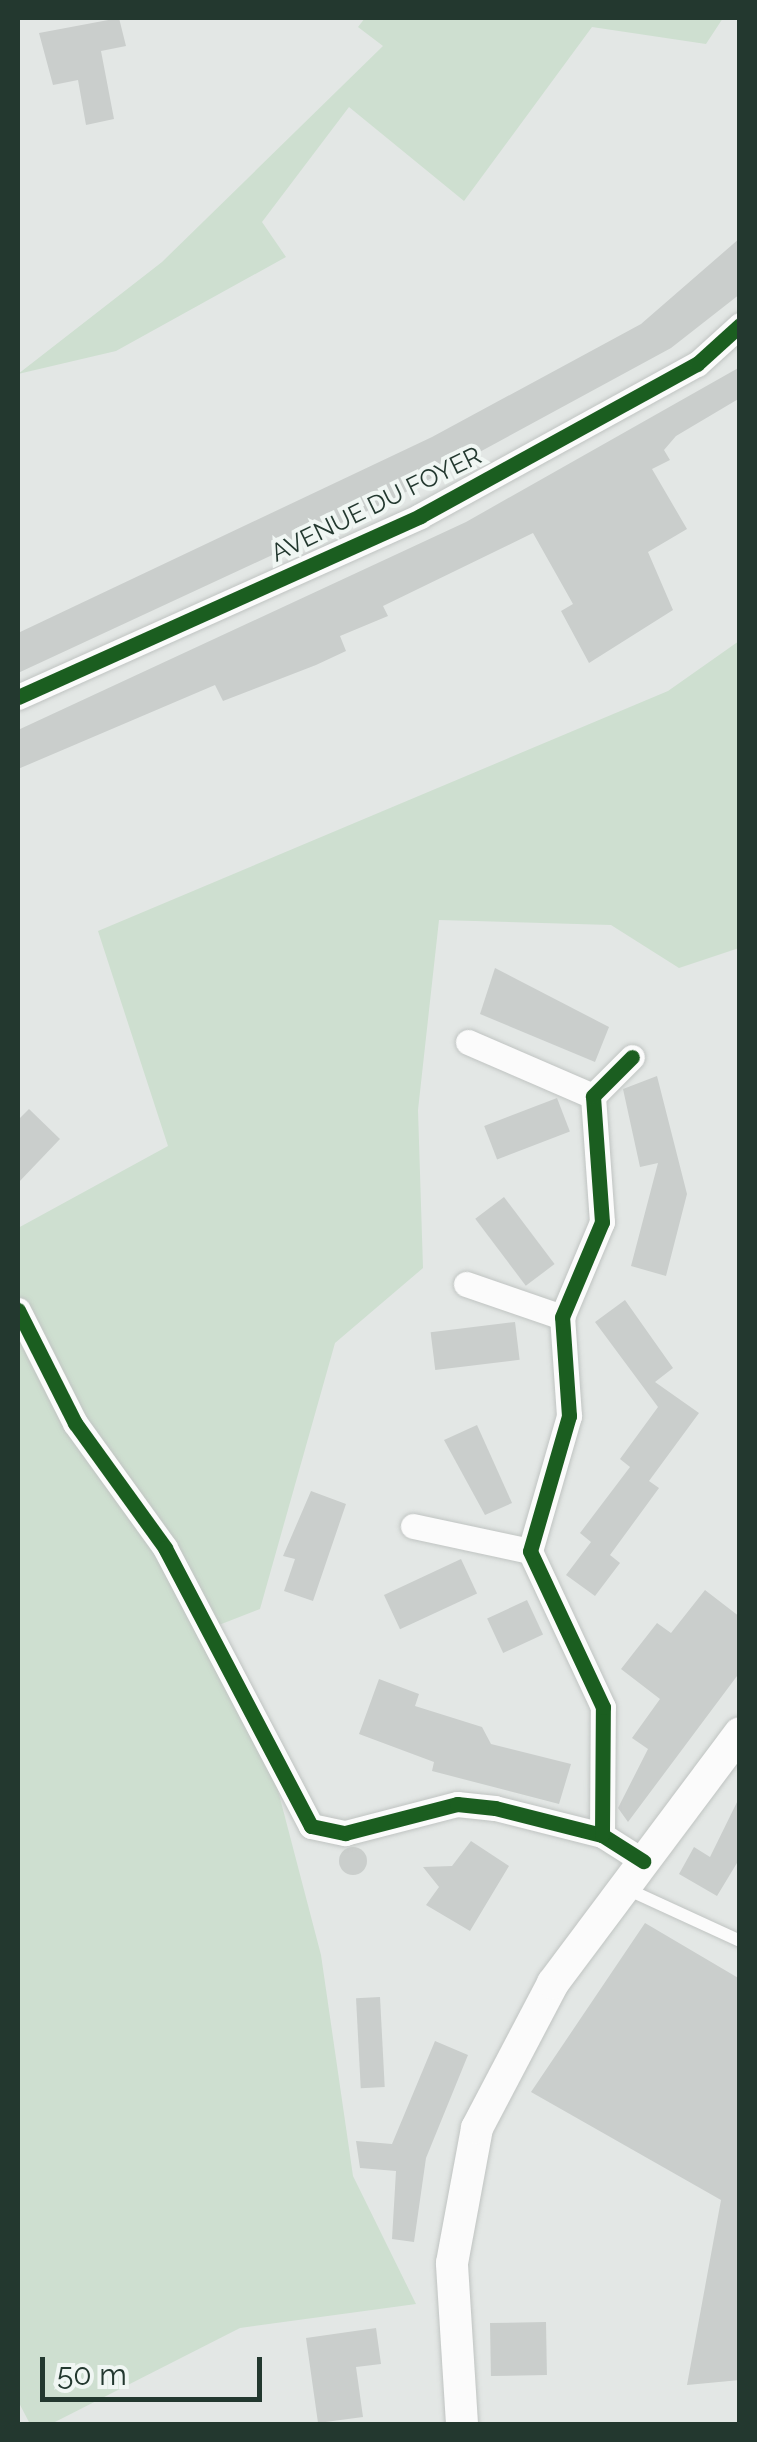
<!DOCTYPE html>
<html>
<head>
<meta charset="utf-8">
<style>
	body { margin:0 }
	#map { position:relative; width:757px; height:2442px; overflow:hidden; background:#e3e7e5; font-family:Raleway,sans-serif }
	div>[style] { position:absolute }
	[style*='--x'] { left:calc(var(--x)*1px); top:calc(var(--y)*1px); width:calc(var(--w)*1px); rotate:calc(var(--a)*1deg) }
	.green>* { inset:0; background:#cedfd0 }
	.building>* { inset:0; background:#cacecc; transform-origin:0 0 }
	.round { border-radius:50% }
	.roads { filter:drop-shadow(0 0 2px #c0c4c2) drop-shadow(0 0 2px #c0c4c2) }
	.lane>* { height:12px; margin:-6px; padding:0 6px; transform-origin:6px; border-radius:6px; background:#fbfbfb }
	.street>* { height:25px; margin:-12.5px; padding:0 12.5px; transform-origin:12.5px; border-radius:12.5px; background:#fbfbfb }
	.secondary>* { height:32px; margin:-16px; padding:0 16px; transform-origin:16px; border-radius:16px; background:#fbfbfb }
	.cycleway>* { height:15px; margin:-7.5px; padding:0 7.5px; transform-origin:7.5px; border-radius:7.5px; background:#1b5e20 }
	span { translate:-50% -50%; white-space:nowrap; text-align:center; line-height:1.15; -webkit-text-stroke:8px #f0f6f3; paint-order:stroke }
	.street-label { font-size:25px; color:#23382f }
	.frame { position:absolute; inset:0; border:20px solid #23382f; pointer-events:none }
	.scale { position:absolute; left:40px; top:2357px; width:222px; height:45px; box-sizing:border-box; border:5px solid #23382f; border-top:0; padding-left:12px; font-size:30px; line-height:35px; white-space:nowrap; color:#23382f; -webkit-text-stroke:8px #f0f6f3; paint-order:stroke }
</style>
</head>
<body>
<div id="map">
	<div class="green">
		<div style="clip-path:polygon(365px 18px,723px 18px,706px 44px,592px 27px,464px 201px,349px 107px,262px 222px,286px 257px,116px 351px,18px 374px,162px 262px,383px 46px,358px 27px)"></div>
		<div style="clip-path:polygon(739px 641px,739px 948px,679px 968px,611px 925px,439px 920px,418px 1110px,423px 1268px,335px 1343px,260px 1609px,201px 1632px,269px 1756px,321px 1955px,353px 2176px,416px 2304px,240px 2328px,51px 2424px,30px 2424px,18px 2401px,18px 1228px,168px 1146px,98px 931px,668px 691px)"></div>
	</div>
	<div class="building">
		<div style="clip-path:polygon(119px 18px,126px 46px,101px 51px,114px 119px,86px 125px,78px 80px,53px 85px,39px 33px)"></div>
		<div style="clip-path:polygon(740px 238px,740px 294px,671px 348px,393px 499px,18px 673px,18px 633px,432px 437px,641px 324px)"></div>
		<div style="clip-path:polygon(740px 367px,740px 398px,676px 436px,664px 450px,670px 460px,652px 469px,687px 529px,648px 552px,673px 610px,589px 663px,561px 611px,573px 604px,533px 533px,383px 606px,388px 616px,340px 636px,346px 651px,316px 665px,223px 701px,215px 685px,18px 769px,18px 730px,466px 522px)"></div>
		<div style="clip-path:polygon(495px 968px,609px 1027px,595px 1062px,480px 1014px)"></div>
		<div style="clip-path:polygon(657px 1076px,687px 1194px,666px 1276px,631px 1266px,658px 1163px,640px 1167px,623px 1089px)"></div>
		<div style="left:557px;top:1098px;width:36px;height:78px;rotate:69deg"></div>
		<div style="clip-path:polygon(29px 1109px,60px 1139px,18px 1183px,18px 1120px)"></div>
		<div style="left:504px;top:1197px;width:84px;height:36px;rotate:53deg"></div>
		<div style="clip-path:polygon(625px 1300px,673px 1368px,655px 1382px,699px 1413px,649px 1481px,659px 1488px,610px 1555px,620px 1563px,595px 1596px,566px 1575px,591px 1542px,580px 1533px,630px 1467px,620px 1459px,658px 1407px,595px 1322px)"></div>
		<div style="left:515px;top:1322px;width:38px;height:85px;rotate:83deg"></div>
		<div style="clip-path:polygon(477px 1425px,512px 1503px,485px 1515px,444px 1440px)"></div>
		<div style="clip-path:polygon(311px 1491px,346px 1504px,313px 1601px,284px 1591px,295px 1559px,283px 1556px)"></div>
		<div style="left:461px;top:1559px;width:38px;height:85px;rotate:65deg"></div>
		<div style="clip-path:polygon(705px 1590px,740px 1617px,740px 1672px,628px 1822px,618px 1808px,648px 1749px,632px 1738px,660px 1699px,621px 1669px,657px 1623px,671px 1633px)"></div>
		<div style="left:527px;top:1600px;width:38px;height:44px;rotate:65deg"></div>
		<div style="clip-path:polygon(379px 1679px,419px 1694px,415px 1706px,482px 1727px,491px 1744px,571px 1764px,559px 1804px,432px 1771px,434px 1762px,359px 1734px)"></div>
		<div style="clip-path:polygon(740px 1796px,740px 1858px,717px 1896px,679px 1874px,694px 1847px,710px 1857px)"></div>
		<div style="clip-path:polygon(471px 1841px,509px 1866px,470px 1931px,426px 1905px,439px 1887px,423px 1867px,452px 1866px)"></div>
		<div class="round" style="left:339px;top:1847px;width:28px;height:28px"></div>
		<div style="clip-path:polygon(645px 1923px,740px 1979px,740px 2380px,687px 2385px,721px 2200px,531px 2092px)"></div>
		<div style="left:380px;top:1997px;width:90px;height:24px;rotate:87deg"></div>
		<div style="clip-path:polygon(435px 2041px,468px 2055px,426px 2158px,414px 2242px,392px 2239px,396px 2171px,360px 2168px,356px 2141px,392px 2144px)"></div>
		<div style="left:546px;top:2322px;width:53px;height:56px;rotate:89deg"></div>
		<div style="clip-path:polygon(376px 2328px,381px 2364px,356px 2367px,363px 2417px,318px 2423px,306px 2338px)"></div>
	</div>
	<div class="roads">
		<div class="lane">
			<div style="--x:627;--y:1889;--w:124;--a:24.7"></div>
		</div>
		<div class="street">
			<div style="--x:18;--y:697;--w:441;--a:-24.2"></div>
			<div style="--x:420;--y:516;--w:316;--a:-28.8"></div>
			<div style="--x:697;--y:364;--w:58;--a:-42.2"></div>
			<div style="--x:468;--y:1042;--w:136;--a:23.4"></div>
			<div style="--x:466;--y:1284;--w:102;--a:19"></div>
			<div style="--x:18;--y:1310;--w:127;--a:63.2"></div>
			<div style="--x:75;--y:1423;--w:154;--a:54.2"></div>
			<div style="--x:165;--y:1548;--w:314;--a:62.3"></div>
			<div style="--x:311;--y:1826;--w:35;--a:12"></div>
			<div style="--x:345;--y:1833;--w:116;--a:-14.5"></div>
			<div style="--x:457;--y:1804;--w:38;--a:6"></div>
			<div style="--x:495;--y:1808;--w:110;--a:14.2"></div>
			<div style="--x:602;--y:1835;--w:49;--a:32.4"></div>
			<div style="--x:413;--y:1526;--w:120;--a:12.1"></div>
			<div style="--x:602;--y:1835;--w:128;--a:-89.6"></div>
			<div style="--x:603;--y:1707;--w:172;--a:-115.1"></div>
			<div style="--x:530;--y:1551;--w:141;--a:-73.9"></div>
			<div style="--x:569;--y:1416;--w:99;--a:-94"></div>
			<div style="--x:562;--y:1317;--w:103;--a:-67.2"></div>
			<div style="--x:602;--y:1222;--w:126;--a:-94.1"></div>
			<div style="--x:593;--y:1096;--w:55;--a:-45"></div>
		</div>
		<div class="secondary">
			<div style="--x:462;--y:2424;--w:161;--a:-93.6"></div>
			<div style="--x:452;--y:2263;--w:137;--a:-79.5"></div>
			<div style="--x:477;--y:2128;--w:164;--a:-62.3"></div>
			<div style="--x:553;--y:1983;--w:312;--a:-53.2"></div>
		</div>
	</div>
	<div class="cycleway">
		<div style="--x:18;--y:697;--w:441;--a:-24.2"></div>
		<div style="--x:420;--y:516;--w:316;--a:-28.8"></div>
		<div style="--x:697;--y:364;--w:58;--a:-42.2"></div>
		<div style="--x:18;--y:1310;--w:127;--a:63.2"></div>
		<div style="--x:75;--y:1423;--w:154;--a:54.2"></div>
		<div style="--x:165;--y:1548;--w:314;--a:62.3"></div>
		<div style="--x:311;--y:1826;--w:35;--a:12"></div>
		<div style="--x:345;--y:1833;--w:116;--a:-14.5"></div>
		<div style="--x:457;--y:1804;--w:38;--a:6"></div>
		<div style="--x:495;--y:1808;--w:110;--a:14.2"></div>
		<div style="--x:602;--y:1835;--w:49;--a:32.4"></div>
		<div style="--x:602;--y:1835;--w:128;--a:-89.6"></div>
		<div style="--x:603;--y:1707;--w:172;--a:-115.1"></div>
		<div style="--x:530;--y:1551;--w:141;--a:-73.9"></div>
		<div style="--x:569;--y:1416;--w:99;--a:-94"></div>
		<div style="--x:562;--y:1317;--w:103;--a:-67.2"></div>
		<div style="--x:602;--y:1222;--w:126;--a:-94.1"></div>
		<div style="--x:593;--y:1096;--w:55;--a:-45"></div>
	</div>
	<div class="street-label">
		<span style="left:376px;top:504px;rotate:-26deg">AVENUE DU FOYER</span>
	</div>
	<div class="frame"></div>
	<div class="scale">50 m</div>
</div>
</body>
</html>
